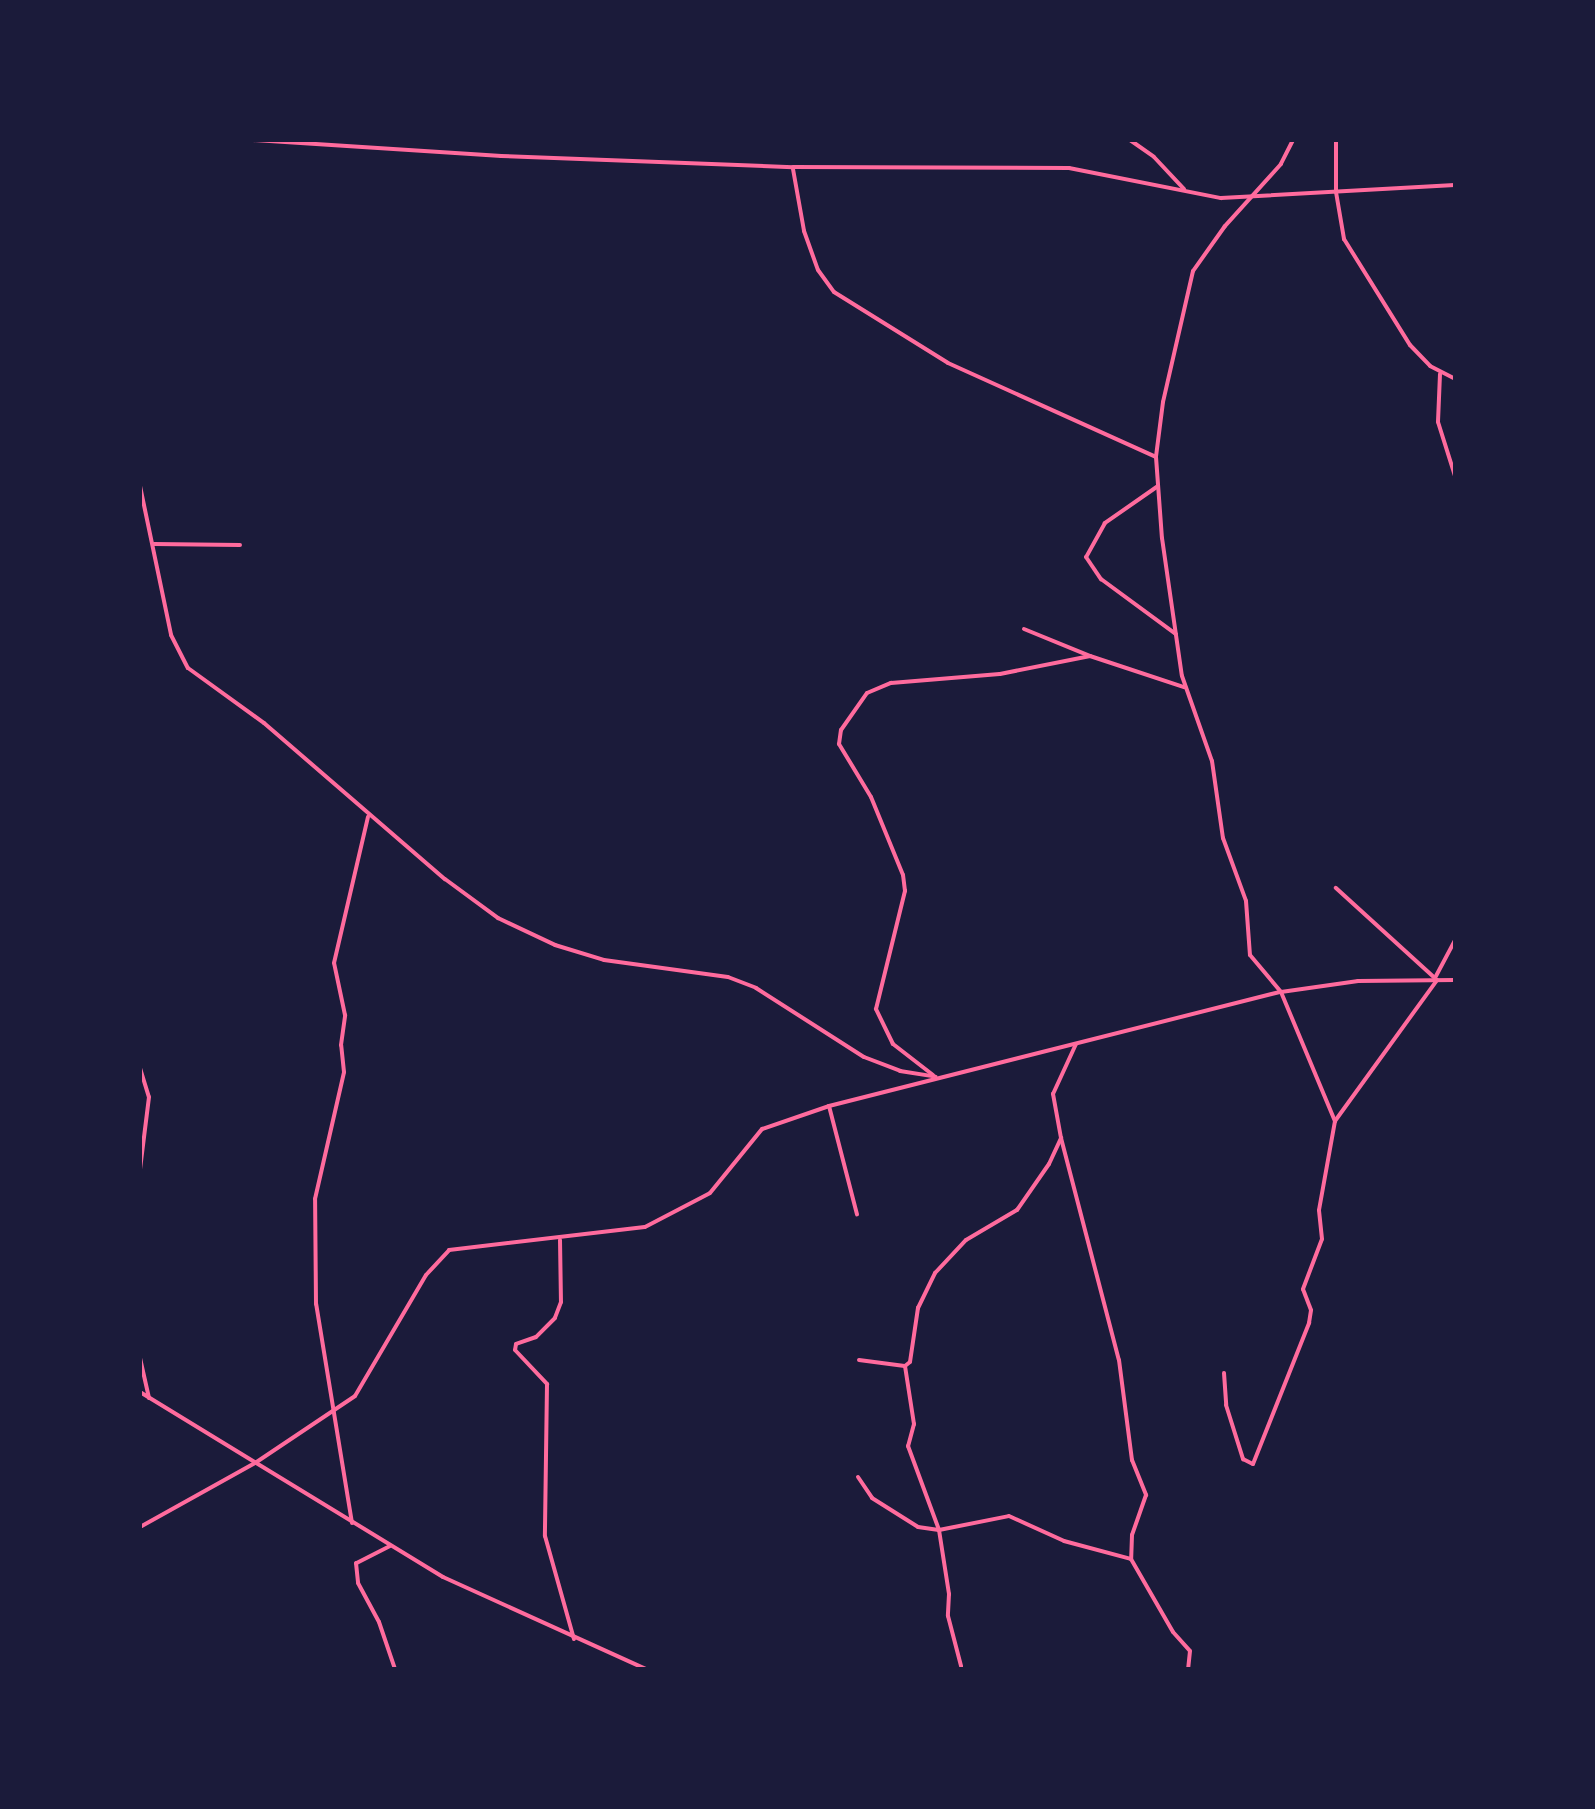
<!DOCTYPE html>
<html>
<head>
<meta charset="utf-8">
<style>
	body { margin:0 }
	#map { position:relative; width:1595px; height:1809px; overflow:hidden; background:#1b1b3a; font-family:"Work Sans",sans-serif }
	div>[style] { position:absolute }
	[style*='--x'] { left:calc(var(--x)*1px); top:calc(var(--y)*1px); width:calc(var(--w)*1px); rotate:calc(var(--a)*1deg) }
	.minor>* { height:4px; margin:-2px; padding:0 2px; transform-origin:2px; border-radius:2px; background:#ff6b9d }
	span { translate:-50% -50%; white-space:nowrap; text-align:center; line-height:1.15; -webkit-text-stroke:8px #1b1b3a; paint-order:stroke }
	.frame { position:absolute; inset:0; border:142px solid #1b1b3a; pointer-events:none }
</style>
</head>
<body>
<div id="map">
	<div class="minor">
		<div style="--x:253;--y:140;--w:249;--a:3.7"></div>
		<div style="--x:501;--y:156;--w:292;--a:2.2"></div>
		<div style="--x:793;--y:167;--w:276;--a:0.2"></div>
		<div style="--x:1069;--y:168;--w:155;--a:11.2"></div>
		<div style="--x:1221;--y:198;--w:234;--a:-3.2"></div>
		<div style="--x:1130;--y:140;--w:29;--a:35"></div>
		<div style="--x:1154;--y:157;--w:44;--a:46.8"></div>
		<div style="--x:1293;--y:140;--w:27;--a:117"></div>
		<div style="--x:1281;--y:164;--w:84;--a:132.1"></div>
		<div style="--x:1225;--y:226;--w:55;--a:125.4"></div>
		<div style="--x:1193;--y:271;--w:134;--a:102.9"></div>
		<div style="--x:1163;--y:402;--w:55;--a:97.3"></div>
		<div style="--x:1156;--y:457;--w:81;--a:85.8"></div>
		<div style="--x:1162;--y:538;--w:139;--a:81.8"></div>
		<div style="--x:1182;--y:676;--w:90;--a:70.6"></div>
		<div style="--x:1212;--y:761;--w:78;--a:81.9"></div>
		<div style="--x:1223;--y:838;--w:67;--a:69.9"></div>
		<div style="--x:1246;--y:901;--w:54;--a:85.8"></div>
		<div style="--x:1250;--y:955;--w:48;--a:50"></div>
		<div style="--x:1281;--y:992;--w:140;--a:67.3"></div>
		<div style="--x:1336;--y:140;--w:52;--a:90"></div>
		<div style="--x:1336;--y:192;--w:48;--a:80.3"></div>
		<div style="--x:1344;--y:239;--w:125;--a:58.1"></div>
		<div style="--x:1410;--y:345;--w:29;--a:46"></div>
		<div style="--x:1430;--y:366;--w:28;--a:27"></div>
		<div style="--x:793;--y:169;--w:63;--a:79.9"></div>
		<div style="--x:804;--y:231;--w:41;--a:70.3"></div>
		<div style="--x:818;--y:270;--w:27;--a:54"></div>
		<div style="--x:834;--y:292;--w:134;--a:31.9"></div>
		<div style="--x:948;--y:363;--w:228;--a:24.3"></div>
		<div style="--x:1440;--y:374;--w:48;--a:92.4"></div>
		<div style="--x:1438;--y:422;--w:57;--a:72.5"></div>
		<div style="--x:140;--y:486;--w:152;--a:78.2"></div>
		<div style="--x:171;--y:635;--w:37;--a:63"></div>
		<div style="--x:188;--y:668;--w:94;--a:35.9"></div>
		<div style="--x:264;--y:723;--w:239;--a:40.8"></div>
		<div style="--x:445;--y:879;--w:66;--a:36.3"></div>
		<div style="--x:498;--y:918;--w:63;--a:25.3"></div>
		<div style="--x:555;--y:945;--w:51;--a:17"></div>
		<div style="--x:604;--y:960;--w:125;--a:7.8"></div>
		<div style="--x:728;--y:977;--w:30;--a:21"></div>
		<div style="--x:756;--y:988;--w:128;--a:32.6"></div>
		<div style="--x:864;--y:1057;--w:39;--a:21"></div>
		<div style="--x:900;--y:1071;--w:36;--a:9"></div>
		<div style="--x:1158;--y:486;--w:65;--a:145.1"></div>
		<div style="--x:1105;--y:523;--w:39;--a:119"></div>
		<div style="--x:1086;--y:557;--w:27;--a:56"></div>
		<div style="--x:1101;--y:579;--w:93;--a:36.3"></div>
		<div style="--x:154;--y:544;--w:86;--a:0.7"></div>
		<div style="--x:1024;--y:629;--w:71;--a:22.2"></div>
		<div style="--x:1090;--y:656;--w:99;--a:18.3"></div>
		<div style="--x:1436;--y:976;--w:40;--a:-62"></div>
		<div style="--x:140;--y:1068;--w:30;--a:73"></div>
		<div style="--x:149;--y:1097;--w:73;--a:97.1"></div>
		<div style="--x:933;--y:1075;--w:51;--a:-142.2"></div>
		<div style="--x:893;--y:1044;--w:39;--a:-116"></div>
		<div style="--x:876;--y:1009;--w:122;--a:-76.2"></div>
		<div style="--x:905;--y:891;--w:16;--a:-97"></div>
		<div style="--x:903;--y:875;--w:84;--a:-112.3"></div>
		<div style="--x:871;--y:797;--w:62;--a:-121.1"></div>
		<div style="--x:839;--y:744;--w:14;--a:-82"></div>
		<div style="--x:841;--y:730;--w:45;--a:-54.9"></div>
		<div style="--x:867;--y:693;--w:26;--a:-23"></div>
		<div style="--x:891;--y:683;--w:109;--a:-4.7"></div>
		<div style="--x:1000;--y:674;--w:92;--a:-11.3"></div>
		<div style="--x:829;--y:1106;--w:112;--a:75.5"></div>
		<div style="--x:1061;--y:1138;--w:229;--a:75.4"></div>
		<div style="--x:1119;--y:1360;--w:101;--a:82.6"></div>
		<div style="--x:1132;--y:1460;--w:38;--a:68"></div>
		<div style="--x:1146;--y:1495;--w:42;--a:109.3"></div>
		<div style="--x:1132;--y:1535;--w:24;--a:92"></div>
		<div style="--x:560;--y:1240;--w:62;--a:89.1"></div>
		<div style="--x:561;--y:1302;--w:17;--a:111"></div>
		<div style="--x:555;--y:1318;--w:27;--a:135"></div>
		<div style="--x:536;--y:1337;--w:21;--a:161"></div>
		<div style="--x:516;--y:1344;--w:6;--a:99"></div>
		<div style="--x:515;--y:1350;--w:47;--a:46.7"></div>
		<div style="--x:547;--y:1384;--w:152;--a:90.8"></div>
		<div style="--x:545;--y:1536;--w:107;--a:74.3"></div>
		<div style="--x:140;--y:1358;--w:41;--a:77.3"></div>
		<div style="--x:859;--y:1360;--w:46;--a:7.4"></div>
		<div style="--x:905;--y:1366;--w:6;--a:-39"></div>
		<div style="--x:910;--y:1362;--w:55;--a:-81.6"></div>
		<div style="--x:918;--y:1308;--w:39;--a:-64"></div>
		<div style="--x:935;--y:1273;--w:45;--a:-46.8"></div>
		<div style="--x:966;--y:1240;--w:59;--a:-30.5"></div>
		<div style="--x:1017;--y:1210;--w:56;--a:-55.2"></div>
		<div style="--x:1049;--y:1164;--w:29;--a:-65"></div>
		<div style="--x:1061;--y:1138;--w:45;--a:-100.3"></div>
		<div style="--x:1053;--y:1094;--w:55;--a:-65.3"></div>
		<div style="--x:905;--y:1366;--w:59;--a:81.2"></div>
		<div style="--x:914;--y:1424;--w:23;--a:105"></div>
		<div style="--x:908;--y:1446;--w:90;--a:69.7"></div>
		<div style="--x:939;--y:1530;--w:65;--a:81.1"></div>
		<div style="--x:949;--y:1594;--w:22;--a:93"></div>
		<div style="--x:948;--y:1616;--w:52;--a:75.4"></div>
		<div style="--x:1224;--y:1373;--w:32;--a:86"></div>
		<div style="--x:1226;--y:1405;--w:57;--a:72.5"></div>
		<div style="--x:1243;--y:1459;--w:11;--a:27"></div>
		<div style="--x:1253;--y:1464;--w:152;--a:-68.3"></div>
		<div style="--x:1309;--y:1323;--w:13;--a:-81"></div>
		<div style="--x:1311;--y:1310;--w:22;--a:-111"></div>
		<div style="--x:1303;--y:1289;--w:53;--a:-69.2"></div>
		<div style="--x:1322;--y:1239;--w:29;--a:-96"></div>
		<div style="--x:1319;--y:1210;--w:90;--a:-79.8"></div>
		<div style="--x:1335;--y:1121;--w:174;--a:-54.1"></div>
		<div style="--x:1437;--y:980;--w:137;--a:-137.7"></div>
		<div style="--x:140;--y:1392;--w:355;--a:31.4"></div>
		<div style="--x:443;--y:1577;--w:223;--a:24.4"></div>
		<div style="--x:858;--y:1477;--w:25;--a:56"></div>
		<div style="--x:872;--y:1498;--w:54;--a:32.2"></div>
		<div style="--x:918;--y:1527;--w:21;--a:8"></div>
		<div style="--x:939;--y:1530;--w:71;--a:-11.3"></div>
		<div style="--x:1009;--y:1516;--w:60;--a:24.4"></div>
		<div style="--x:1064;--y:1541;--w:69;--a:15"></div>
		<div style="--x:1131;--y:1559;--w:84;--a:60.1"></div>
		<div style="--x:1173;--y:1632;--w:25;--a:48"></div>
		<div style="--x:1190;--y:1651;--w:18;--a:96"></div>
		<div style="--x:352;--y:1523;--w:222;--a:-99.3"></div>
		<div style="--x:316;--y:1304;--w:105;--a:-90.5"></div>
		<div style="--x:315;--y:1199;--w:130;--a:-77.1"></div>
		<div style="--x:344;--y:1072;--w:27;--a:-96"></div>
		<div style="--x:341;--y:1045;--w:30;--a:-82"></div>
		<div style="--x:345;--y:1015;--w:53;--a:-101.9"></div>
		<div style="--x:334;--y:963;--w:150;--a:-76.9"></div>
		<div style="--x:140;--y:1527;--w:132;--a:-29.1"></div>
		<div style="--x:255;--y:1463;--w:120;--a:-33.8"></div>
		<div style="--x:355;--y:1396;--w:140;--a:-59.6"></div>
		<div style="--x:426;--y:1275;--w:34;--a:-47"></div>
		<div style="--x:449;--y:1250;--w:197;--a:-6.7"></div>
		<div style="--x:645;--y:1227;--w:73;--a:-27.6"></div>
		<div style="--x:710;--y:1193;--w:82;--a:-50.9"></div>
		<div style="--x:762;--y:1129;--w:71;--a:-18.9"></div>
		<div style="--x:829;--y:1106;--w:466;--a:-14.2"></div>
		<div style="--x:1281;--y:992;--w:78;--a:-8.1"></div>
		<div style="--x:1358;--y:981;--w:97;--a:-0.6"></div>
		<div style="--x:390;--y:1546;--w:38;--a:153"></div>
		<div style="--x:356;--y:1563;--w:20;--a:84"></div>
		<div style="--x:358;--y:1583;--w:44;--a:61.7"></div>
		<div style="--x:379;--y:1622;--w:50;--a:71.2"></div>
	</div>
	<div class="frame"></div>
</div>
</body>
</html>
